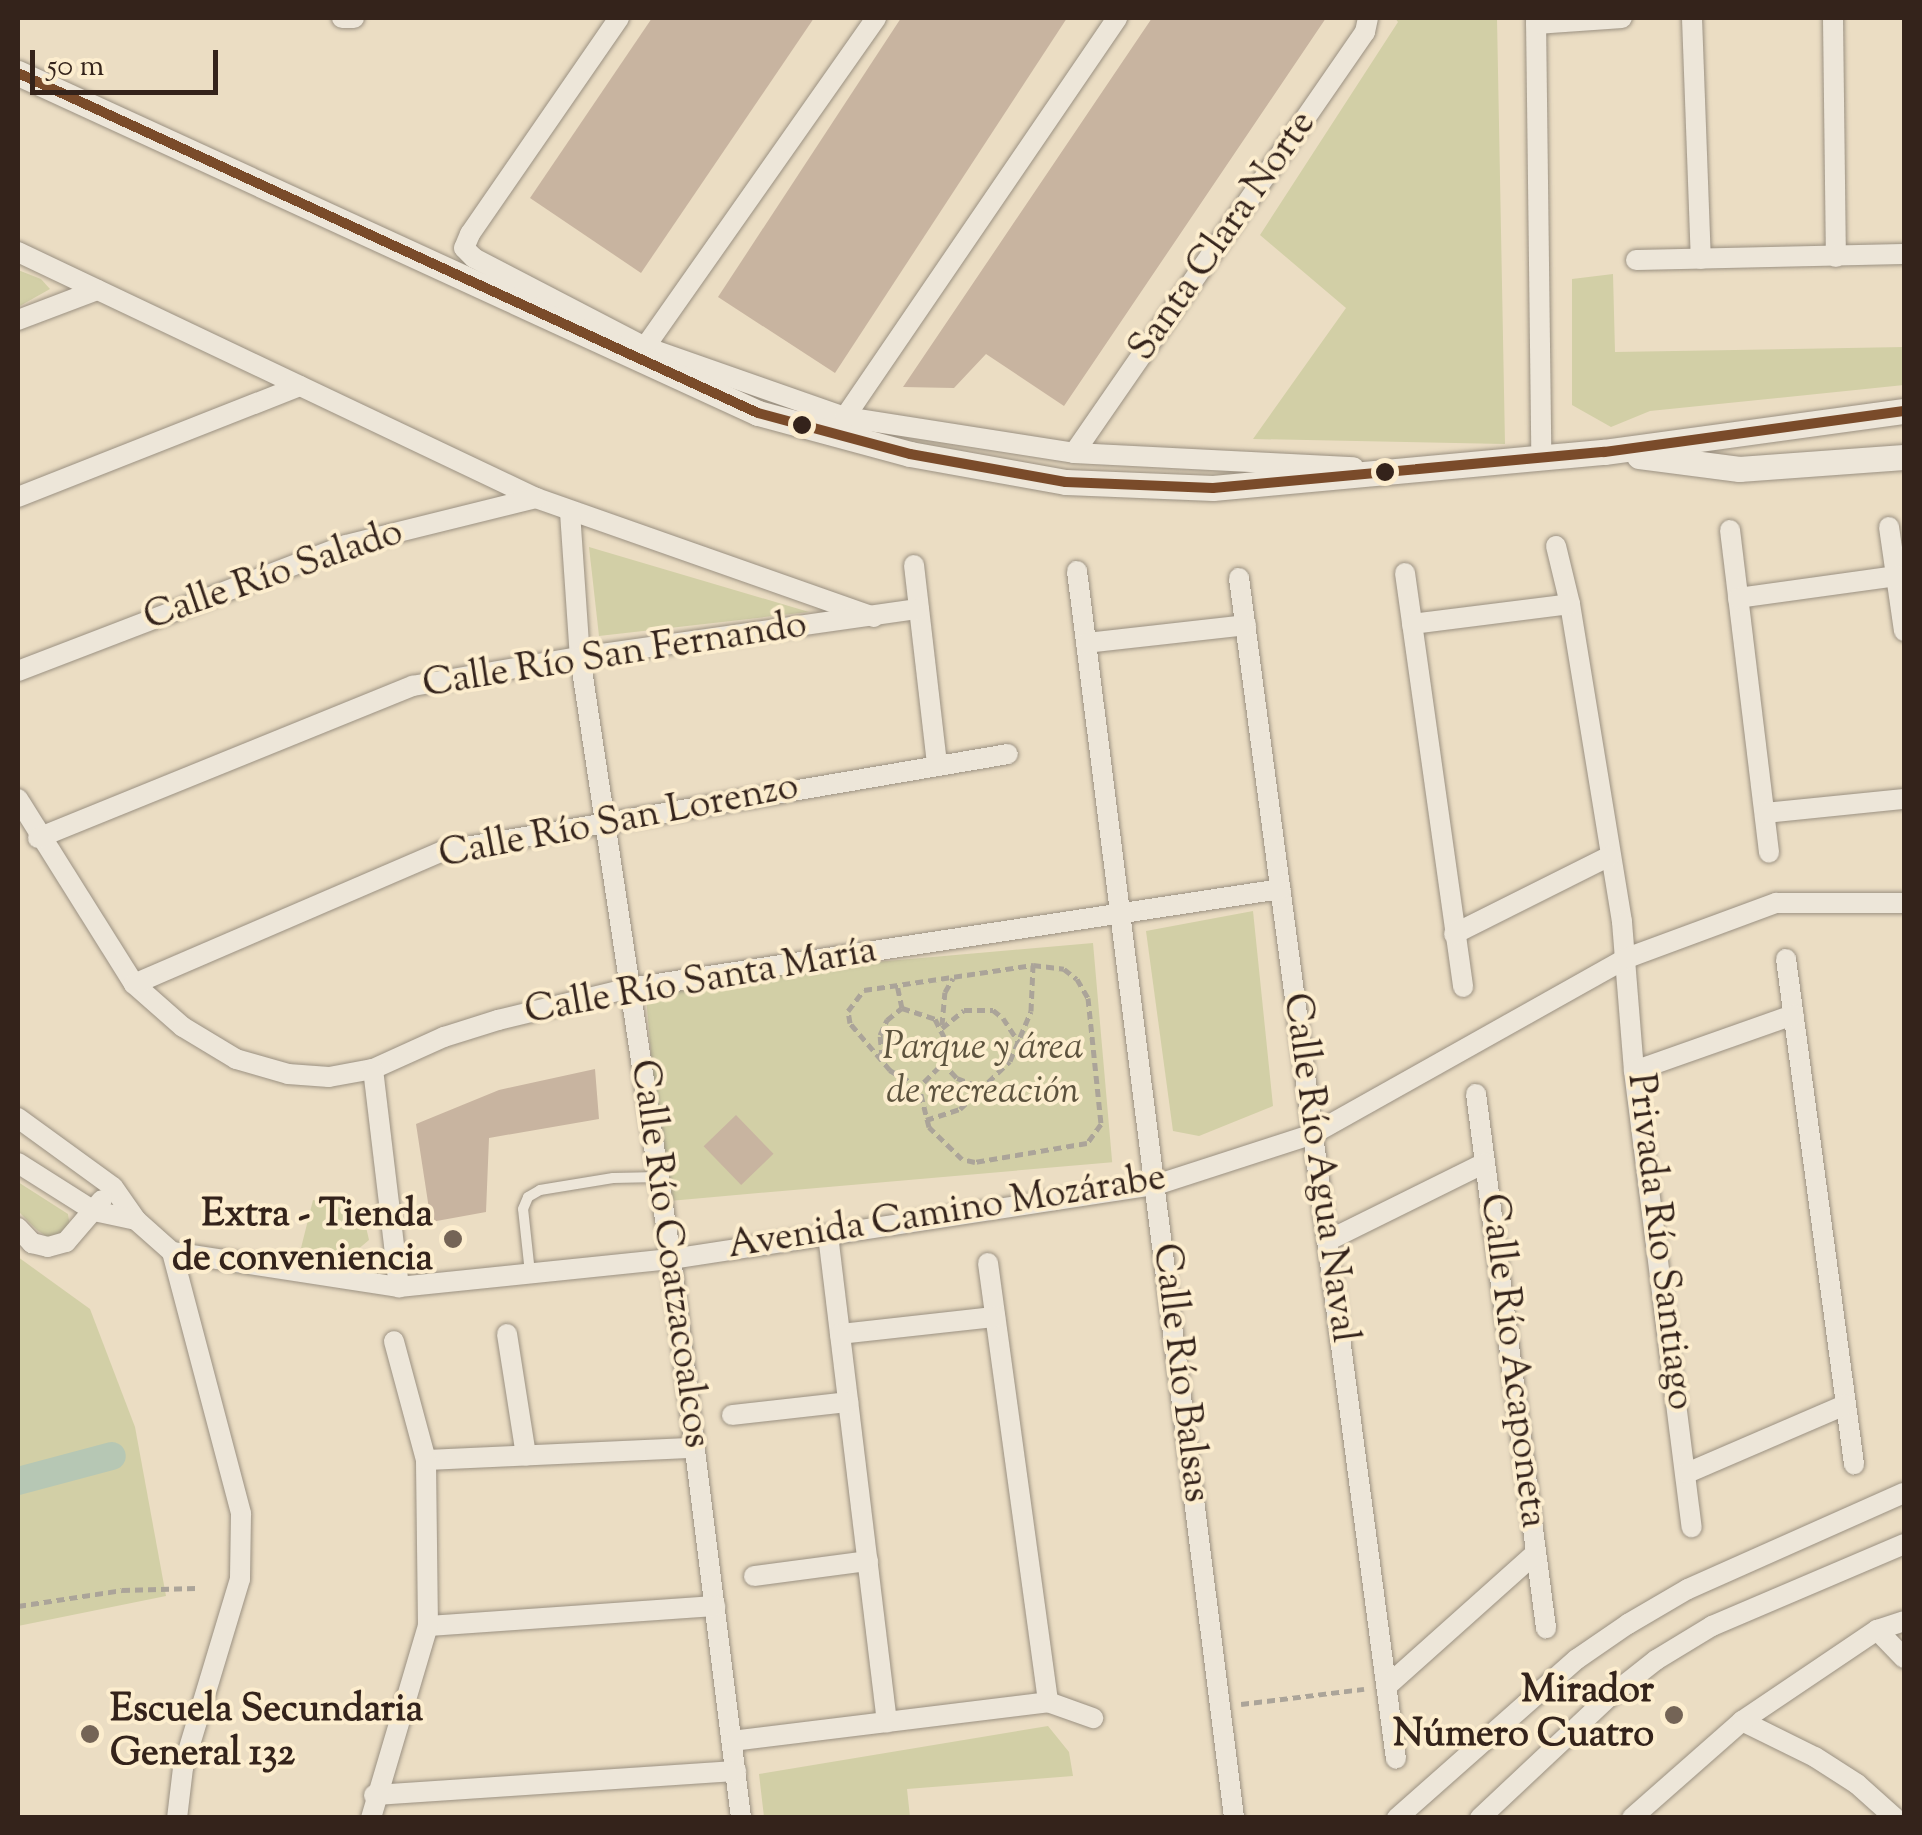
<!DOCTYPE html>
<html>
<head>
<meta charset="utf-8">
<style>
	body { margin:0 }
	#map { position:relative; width:1922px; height:1835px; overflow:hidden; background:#ebddc3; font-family:"Sorts Mill Goudy",serif }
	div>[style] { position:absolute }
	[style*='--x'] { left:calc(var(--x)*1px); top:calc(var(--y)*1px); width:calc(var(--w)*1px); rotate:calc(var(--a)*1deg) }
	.green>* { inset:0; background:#d2cfa6; transform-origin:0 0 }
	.canal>* { height:28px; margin:-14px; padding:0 14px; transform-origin:14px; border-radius:14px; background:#b6c7b4 }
	.building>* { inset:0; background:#c8b4a0; transform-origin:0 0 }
	.path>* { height:5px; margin-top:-2.5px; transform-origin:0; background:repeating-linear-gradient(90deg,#aba499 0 8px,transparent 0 13px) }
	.roads { filter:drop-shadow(0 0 2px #9b9182) drop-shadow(0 0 2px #9b9182) }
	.service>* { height:10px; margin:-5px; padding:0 5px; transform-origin:5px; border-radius:5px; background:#ede6d9 }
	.minor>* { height:20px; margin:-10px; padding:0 10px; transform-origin:10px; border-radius:10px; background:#ede6d9 }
	.tertiary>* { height:25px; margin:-12.5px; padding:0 12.5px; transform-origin:12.5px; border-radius:12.5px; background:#ede6d9 }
	.bus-1>* { height:10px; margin:-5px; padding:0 5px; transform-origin:5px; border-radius:5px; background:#7a4b2a }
	.dots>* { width:28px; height:28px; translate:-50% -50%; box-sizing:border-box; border:5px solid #fcedce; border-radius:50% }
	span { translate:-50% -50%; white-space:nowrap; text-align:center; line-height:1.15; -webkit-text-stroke:8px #fcedce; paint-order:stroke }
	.street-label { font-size:38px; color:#34231b }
	.park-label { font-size:38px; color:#5d533e; font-style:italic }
	.poi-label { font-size:38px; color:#34231b; font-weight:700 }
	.right { translate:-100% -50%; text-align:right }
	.left { translate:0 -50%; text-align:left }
	.frame { position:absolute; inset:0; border:20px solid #34231b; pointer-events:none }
	.scale { position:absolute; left:30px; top:50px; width:188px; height:45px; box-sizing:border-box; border:5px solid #34231b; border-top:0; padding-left:12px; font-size:30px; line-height:35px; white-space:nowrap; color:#34231b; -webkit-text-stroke:8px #fcedce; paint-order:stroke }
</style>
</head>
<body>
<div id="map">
	<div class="green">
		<div style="clip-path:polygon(1395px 18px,1497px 18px,1505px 444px,1253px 439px,1346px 308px,1260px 235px,1398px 22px)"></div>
		<div style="clip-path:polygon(18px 270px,41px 279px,50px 289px,18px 307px)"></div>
		<div style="clip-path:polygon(1613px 274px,1615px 352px,1904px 347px,1904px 385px,1650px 411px,1611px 427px,1572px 405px,1572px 279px)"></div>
		<div style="clip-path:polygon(589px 547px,809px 612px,599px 636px)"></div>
		<div style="clip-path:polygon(1253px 911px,1273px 1106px,1199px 1136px,1173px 1131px,1146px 931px)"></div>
		<div style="left:1093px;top:943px;width:220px;height:450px;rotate:85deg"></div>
		<div style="clip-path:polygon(18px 1182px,68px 1214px,70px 1227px,60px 1236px,49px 1238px,37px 1230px,18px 1211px)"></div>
		<div style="clip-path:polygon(313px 1200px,363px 1214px,369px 1240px,350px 1256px,301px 1248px)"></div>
		<div style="clip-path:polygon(18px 1257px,90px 1309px,135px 1427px,166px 1596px,18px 1626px)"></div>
		<div style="clip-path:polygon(1048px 1726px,1069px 1752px,1073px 1776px,907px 1789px,910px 1817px,764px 1817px,759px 1774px)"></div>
	</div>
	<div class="canal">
		<div style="--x:18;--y:1481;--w:97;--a:-14.9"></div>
	</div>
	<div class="building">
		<div style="clip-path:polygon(652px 18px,814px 18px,641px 273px,530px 198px)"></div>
		<div style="clip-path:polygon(901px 18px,1067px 18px,835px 373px,718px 297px)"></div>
		<div style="clip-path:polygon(1152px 18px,1326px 18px,1064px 406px,986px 354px,954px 388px,903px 387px)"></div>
		<div style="clip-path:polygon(595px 1069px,599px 1119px,489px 1138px,486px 1212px,431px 1222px,416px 1124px,499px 1090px)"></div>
		<div style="left:736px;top:1115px;width:54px;height:45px;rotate:46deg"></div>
	</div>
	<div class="path">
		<div style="--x:1033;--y:965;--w:31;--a:7"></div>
		<div style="--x:1064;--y:969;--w:16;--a:38"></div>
		<div style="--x:1077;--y:979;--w:22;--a:60"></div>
		<div style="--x:1088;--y:998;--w:127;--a:84.1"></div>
		<div style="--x:1101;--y:1124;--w:24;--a:126"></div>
		<div style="--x:1087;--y:1143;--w:114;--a:170.4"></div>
		<div style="--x:975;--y:1162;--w:13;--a:-167"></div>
		<div style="--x:962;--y:1159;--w:46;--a:-135.9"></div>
		<div style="--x:929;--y:1127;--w:41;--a:-104"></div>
		<div style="--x:919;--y:1087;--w:34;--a:-150"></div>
		<div style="--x:890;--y:1070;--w:62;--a:-130.4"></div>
		<div style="--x:850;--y:1023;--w:12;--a:-99"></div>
		<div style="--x:848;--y:1011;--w:26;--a:-53"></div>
		<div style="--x:864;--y:990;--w:171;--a:-8.4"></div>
		<div style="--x:902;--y:1008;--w:35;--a:18"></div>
		<div style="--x:935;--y:1019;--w:25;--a:63"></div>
		<div style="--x:946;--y:1041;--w:27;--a:105"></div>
		<div style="--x:939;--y:1067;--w:28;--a:135"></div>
		<div style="--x:942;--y:1025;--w:33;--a:-85"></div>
		<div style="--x:945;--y:992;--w:16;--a:-60"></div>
		<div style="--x:942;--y:1028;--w:28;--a:-39"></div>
		<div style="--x:964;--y:1010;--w:29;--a:0"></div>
		<div style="--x:993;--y:1010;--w:13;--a:39"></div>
		<div style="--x:1003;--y:1018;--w:30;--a:57"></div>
		<div style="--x:882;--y:1057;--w:22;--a:-95"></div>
		<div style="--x:880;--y:1035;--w:17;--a:-65"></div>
		<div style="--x:887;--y:1020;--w:19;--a:-39"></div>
		<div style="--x:902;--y:1008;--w:24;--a:-102"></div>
		<div style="--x:942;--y:1062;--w:22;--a:47"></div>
		<div style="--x:957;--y:1078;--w:30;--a:21"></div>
		<div style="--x:926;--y:1120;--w:36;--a:-18"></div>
		<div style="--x:960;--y:1109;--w:69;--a:-43.8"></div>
		<div style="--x:1010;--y:1061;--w:54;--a:-67.2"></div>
		<div style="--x:1031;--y:1011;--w:46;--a:-87.5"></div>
		<div style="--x:18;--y:1606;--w:105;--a:-8.7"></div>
		<div style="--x:122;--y:1590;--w:74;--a:-1.5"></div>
		<div style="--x:1241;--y:1704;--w:124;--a:-7"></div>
	</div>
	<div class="roads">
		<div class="service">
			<div style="--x:530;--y:1273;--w:64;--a:-96.2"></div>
			<div style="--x:523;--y:1209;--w:13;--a:-67"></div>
			<div style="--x:528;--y:1197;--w:14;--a:-30"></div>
			<div style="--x:540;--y:1190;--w:74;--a:-9.3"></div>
			<div style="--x:613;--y:1178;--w:46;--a:-1.2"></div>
		</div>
		<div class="minor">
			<div style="--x:342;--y:18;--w:12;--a:0"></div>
			<div style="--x:619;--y:18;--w:262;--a:124.6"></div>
			<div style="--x:470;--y:234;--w:15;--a:113"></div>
			<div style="--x:464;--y:248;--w:14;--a:45"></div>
			<div style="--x:474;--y:258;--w:193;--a:27.5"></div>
			<div style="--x:645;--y:347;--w:212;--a:19.3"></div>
			<div style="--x:845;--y:417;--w:232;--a:8.9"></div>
			<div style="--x:1074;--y:453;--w:280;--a:2.9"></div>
			<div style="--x:1536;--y:18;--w:439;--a:89.3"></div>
			<div style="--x:1692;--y:18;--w:241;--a:87.9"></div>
			<div style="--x:1833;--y:18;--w:239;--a:89.3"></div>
			<div style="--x:1536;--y:24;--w:86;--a:-4"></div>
			<div style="--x:18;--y:252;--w:573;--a:25.4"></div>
			<div style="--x:536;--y:498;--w:358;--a:19.4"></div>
			<div style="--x:1636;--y:260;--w:268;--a:-1.3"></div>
			<div style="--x:18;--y:320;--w:85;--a:-20.8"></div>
			<div style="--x:645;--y:347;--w:402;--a:-54.9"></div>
			<div style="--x:845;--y:417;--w:483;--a:-55.7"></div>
			<div style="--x:1074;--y:453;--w:512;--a:-55.35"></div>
			<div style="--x:1365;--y:32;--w:14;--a:-78"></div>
			<div style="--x:18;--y:497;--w:303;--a:-21.5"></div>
			<div style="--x:570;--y:512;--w:145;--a:86.1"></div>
			<div style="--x:580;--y:657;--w:609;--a:81.4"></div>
			<div style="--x:671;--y:1259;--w:563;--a:82.86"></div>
			<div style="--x:1889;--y:527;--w:105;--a:81.8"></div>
			<div style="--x:1730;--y:530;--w:325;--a:83.1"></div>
			<div style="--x:1556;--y:546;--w:60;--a:76.4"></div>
			<div style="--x:1570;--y:604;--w:322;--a:80.7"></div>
			<div style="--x:1622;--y:922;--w:149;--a:85.4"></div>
			<div style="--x:1634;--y:1071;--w:460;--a:82.8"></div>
			<div style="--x:914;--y:565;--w:201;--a:83.4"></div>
			<div style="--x:1077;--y:571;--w:1257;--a:82.82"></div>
			<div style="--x:1405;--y:573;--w:418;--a:82"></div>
			<div style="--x:1239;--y:578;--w:1191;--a:82.43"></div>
			<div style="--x:1738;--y:598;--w:161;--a:-7.9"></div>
			<div style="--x:1412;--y:624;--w:159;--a:-7.2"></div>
			<div style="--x:1086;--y:643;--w:161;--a:-6.4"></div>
			<div style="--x:18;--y:671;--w:351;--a:-21"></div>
			<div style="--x:346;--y:545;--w:196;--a:-13.9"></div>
			<div style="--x:18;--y:799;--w:218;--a:57.9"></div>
			<div style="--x:134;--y:984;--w:65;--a:41.3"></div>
			<div style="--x:183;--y:1027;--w:62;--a:31.1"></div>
			<div style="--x:236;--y:1059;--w:54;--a:16.1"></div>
			<div style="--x:288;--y:1074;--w:41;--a:4.2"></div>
			<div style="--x:329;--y:1077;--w:45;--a:-10.3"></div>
			<div style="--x:373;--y:1069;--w:78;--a:-24.3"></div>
			<div style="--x:444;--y:1037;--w:57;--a:-17.5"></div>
			<div style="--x:498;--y:1020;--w:136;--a:-13.6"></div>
			<div style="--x:630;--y:988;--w:658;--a:-8.65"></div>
			<div style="--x:1765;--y:813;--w:140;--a:-5.8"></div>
			<div style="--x:38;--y:838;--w:405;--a:-22.1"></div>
			<div style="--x:413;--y:686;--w:169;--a:-9.9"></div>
			<div style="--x:580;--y:657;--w:342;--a:-8.1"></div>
			<div style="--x:1454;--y:934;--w:174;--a:-26.6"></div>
			<div style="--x:1786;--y:959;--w:510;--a:82.33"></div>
			<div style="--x:134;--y:984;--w:336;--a:-23.3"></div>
			<div style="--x:443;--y:851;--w:573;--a:-9.74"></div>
			<div style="--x:373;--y:1069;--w:220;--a:83.2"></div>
			<div style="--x:1634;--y:1071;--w:169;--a:-19.4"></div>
			<div style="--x:1476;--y:1094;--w:539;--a:82.53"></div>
			<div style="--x:18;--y:1118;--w:117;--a:36"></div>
			<div style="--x:113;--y:1187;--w:40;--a:55.1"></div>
			<div style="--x:136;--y:1220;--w:48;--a:41.6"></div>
			<div style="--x:172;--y:1252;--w:271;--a:75.2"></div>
			<div style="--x:241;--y:1514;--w:65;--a:90.9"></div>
			<div style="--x:240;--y:1579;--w:197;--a:106.8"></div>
			<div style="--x:183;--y:1768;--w:50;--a:96.8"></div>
			<div style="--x:18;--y:1163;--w:90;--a:32.3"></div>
			<div style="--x:94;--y:1211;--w:43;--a:12.1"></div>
			<div style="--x:18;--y:1228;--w:21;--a:47"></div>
			<div style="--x:32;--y:1243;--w:16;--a:14"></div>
			<div style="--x:48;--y:1247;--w:19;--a:-16"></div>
			<div style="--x:66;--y:1242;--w:55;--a:-49.4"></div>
			<div style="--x:828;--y:1235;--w:491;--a:83.1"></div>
			<div style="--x:1327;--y:1241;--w:176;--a:-26.3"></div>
			<div style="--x:172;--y:1252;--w:230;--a:8.8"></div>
			<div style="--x:399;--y:1287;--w:273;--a:-5.9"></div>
			<div style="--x:671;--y:1259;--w:491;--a:-8.7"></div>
			<div style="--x:1156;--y:1185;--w:165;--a:-18"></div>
			<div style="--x:1313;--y:1134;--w:360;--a:-29.3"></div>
			<div style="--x:1627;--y:958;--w:159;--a:-20.3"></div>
			<div style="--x:1776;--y:903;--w:128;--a:0"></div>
			<div style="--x:988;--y:1263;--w:443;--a:82.2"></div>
			<div style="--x:507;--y:1334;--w:123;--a:81.1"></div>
			<div style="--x:840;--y:1334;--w:156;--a:-6.3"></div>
			<div style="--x:732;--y:1415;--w:117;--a:-6.4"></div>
			<div style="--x:426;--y:1460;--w:269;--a:-2.6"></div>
			<div style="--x:1687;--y:1473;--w:172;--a:-23.3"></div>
			<div style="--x:754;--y:1576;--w:115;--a:-7.5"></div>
			<div style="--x:428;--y:1626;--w:288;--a:-4"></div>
			<div style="--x:1877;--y:1630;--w:39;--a:46"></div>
			<div style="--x:1387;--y:1686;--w:200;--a:-41.8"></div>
			<div style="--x:1742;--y:1721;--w:81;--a:26.3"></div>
			<div style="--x:1815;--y:1757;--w:50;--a:32.7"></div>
			<div style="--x:1857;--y:1784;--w:51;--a:41.8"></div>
			<div style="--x:732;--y:1741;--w:318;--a:-7"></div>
			<div style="--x:1048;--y:1702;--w:48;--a:19.6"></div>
			<div style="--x:374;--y:1795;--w:363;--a:-3.8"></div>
			<div style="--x:371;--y:1818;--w:200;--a:-73.5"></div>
			<div style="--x:428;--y:1626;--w:166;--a:-90.7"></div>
			<div style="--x:426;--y:1460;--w:123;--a:-105.1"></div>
			<div style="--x:1397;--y:1818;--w:240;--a:-41.5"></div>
			<div style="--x:1577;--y:1659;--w:62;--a:-34.5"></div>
			<div style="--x:1628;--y:1624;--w:69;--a:-30.3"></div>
			<div style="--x:1688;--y:1589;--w:236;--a:-24"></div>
			<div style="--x:1480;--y:1818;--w:177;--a:-43.2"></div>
			<div style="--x:1609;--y:1697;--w:60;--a:-38.2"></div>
			<div style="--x:1656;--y:1660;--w:66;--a:-31.3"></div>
			<div style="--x:1712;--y:1626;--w:209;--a:-23.1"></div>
			<div style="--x:1632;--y:1818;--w:147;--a:-41.4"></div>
			<div style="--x:1742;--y:1721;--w:163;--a:-34"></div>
			<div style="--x:1877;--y:1630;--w:28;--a:-18"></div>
		</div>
		<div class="tertiary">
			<div style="--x:18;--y:73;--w:814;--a:24.68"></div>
			<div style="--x:758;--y:413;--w:157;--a:15.1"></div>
			<div style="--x:910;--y:454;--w:158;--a:10.2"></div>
			<div style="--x:1066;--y:482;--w:147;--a:2.3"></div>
			<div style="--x:1213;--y:488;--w:393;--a:-5.3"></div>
			<div style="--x:1604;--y:452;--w:303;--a:-7.8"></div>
			<div style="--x:1639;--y:456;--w:101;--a:7.4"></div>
			<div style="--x:1739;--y:469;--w:165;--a:-4.2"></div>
		</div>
	</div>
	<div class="bus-1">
		<div style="--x:18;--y:73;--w:814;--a:24.68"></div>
		<div style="--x:758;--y:413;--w:157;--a:15.1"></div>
		<div style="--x:910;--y:454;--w:158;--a:10.2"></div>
		<div style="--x:1066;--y:482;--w:147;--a:2.3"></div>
		<div style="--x:1213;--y:488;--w:393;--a:-5.3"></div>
		<div style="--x:1604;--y:452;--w:303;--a:-7.8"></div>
	</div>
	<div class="dots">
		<div style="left:802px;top:425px;background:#34231b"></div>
		<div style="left:1385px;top:472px;background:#34231b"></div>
		<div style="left:453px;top:1239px;background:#746456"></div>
		<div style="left:1674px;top:1715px;background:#746456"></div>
		<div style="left:90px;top:1734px;background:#746456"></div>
	</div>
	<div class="street-label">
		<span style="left:1224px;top:237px;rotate:-55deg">Santa Clara Norte</span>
		<span style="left:274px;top:577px;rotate:-19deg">Calle Río Salado</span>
		<span style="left:615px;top:657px;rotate:-9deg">Calle Río San Fernando</span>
		<span style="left:619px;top:823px;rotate:-11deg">Calle Río San Lorenzo</span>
		<span style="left:701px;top:983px;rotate:-10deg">Calle Río Santa María</span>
		<span style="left:1318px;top:1168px;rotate:82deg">Calle Río Agua Naval</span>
		<span style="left:947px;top:1214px;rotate:-9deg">Avenida Camino Mozárabe</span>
		<span style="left:1658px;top:1242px;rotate:83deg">Privada Río Santiago</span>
		<span style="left:668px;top:1254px;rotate:82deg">Calle Río Coatzacoalcos</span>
		<span style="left:1511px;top:1361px;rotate:83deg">Calle Río Acaponeta</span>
		<span style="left:1179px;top:1373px;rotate:83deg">Calle Río Balsas</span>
	</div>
	<div class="park-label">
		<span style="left:983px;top:1072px">Parque y área<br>de recreación</span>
	</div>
	<div class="poi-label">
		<span class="right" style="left:433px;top:1239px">Extra - Tienda<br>de conveniencia</span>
		<span class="right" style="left:1654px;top:1715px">Mirador<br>Número Cuatro</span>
		<span class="left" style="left:110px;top:1734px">Escuela Secundaria<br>General 132</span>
	</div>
	<div class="frame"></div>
	<div class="scale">50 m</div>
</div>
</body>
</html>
